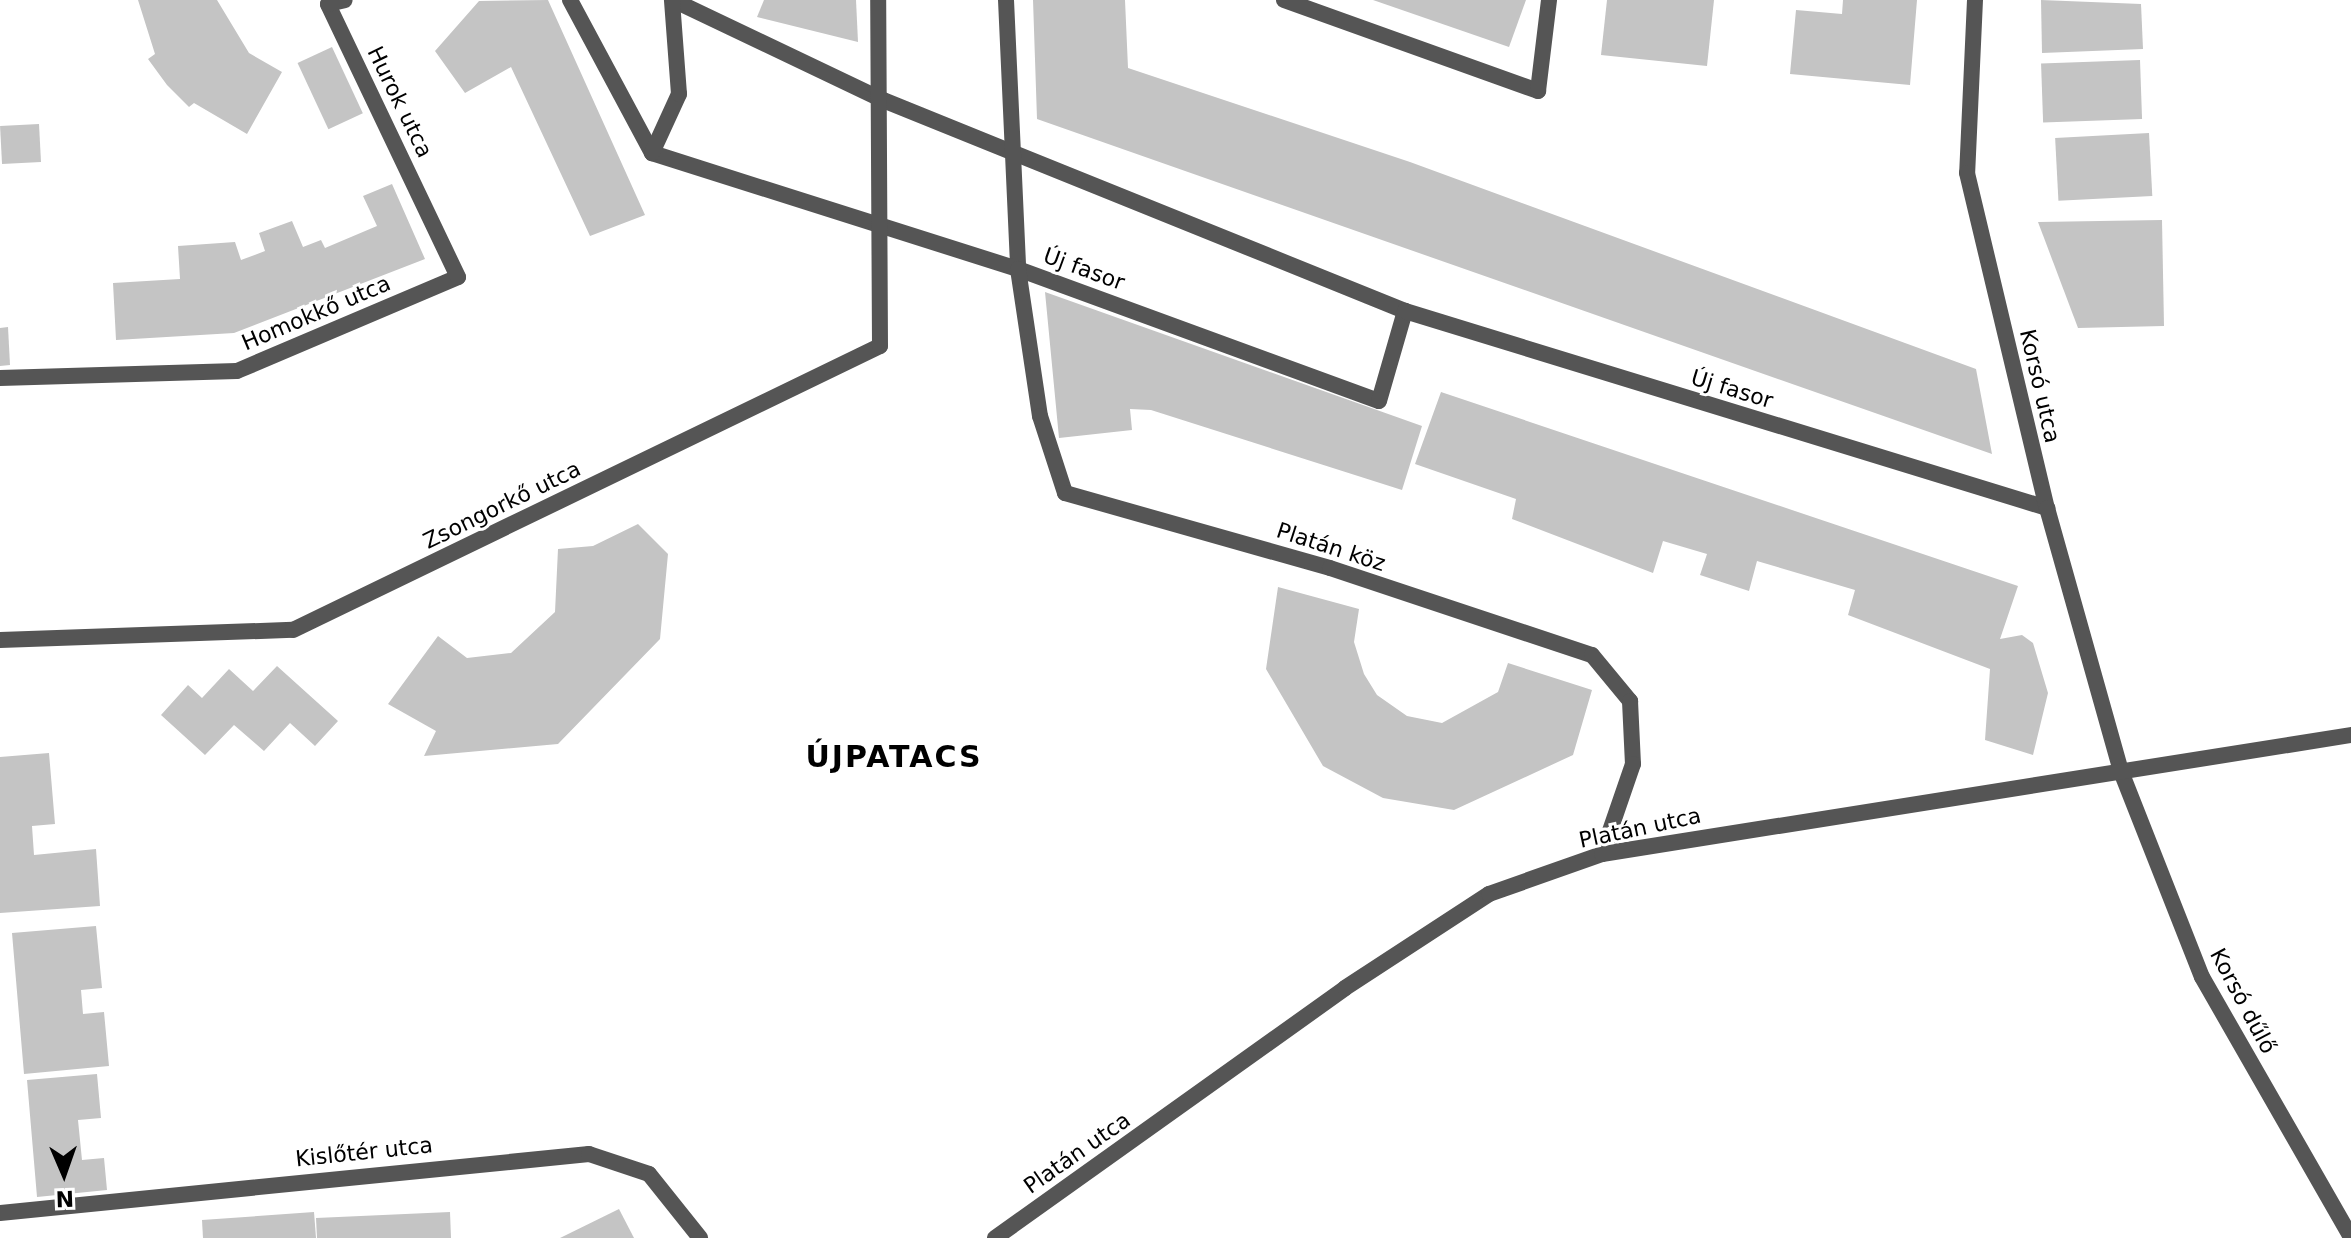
<!DOCTYPE html>
<html>
<head>
<meta charset="utf-8">
<style>
	body { margin:0 }
	#map { position:relative; width:2351px; height:1238px; overflow:hidden; background:#fff; font-family:"DejaVu Sans",sans-serif }
	div>[style] { position:absolute }
	[style*='--x'] { left:calc(var(--x)*1px); top:calc(var(--y)*1px); width:calc(var(--w)*1px); rotate:calc(var(--a)*1deg) }
	.building>* { inset:0; background:#c4c4c4; transform-origin:0 0 }
	.street>* { height:16px; margin:-8px; padding:0 8px; transform-origin:8px; border-radius:8px; background:#555 }
	span { translate:-50% -50%; white-space:nowrap; text-align:center; line-height:1.15; -webkit-text-stroke:6px #fff; paint-order:stroke }
	.street-label { font-size:22px; color:#000 }
	.district-label { font-size:30px; color:#000; font-weight:700; letter-spacing:2px }
	.north { position:absolute; left:24px; top:1134px; width:80px; height:80px; -webkit-text-stroke:6px #fff; paint-order:stroke; rotate:178deg; font-size:22px; font-weight:700; line-height:32px; text-align:center; color:#000 }
	.north::after { content:''; display:block; margin:auto; width:28px; height:36px; background:#000; clip-path:polygon(50% 0,100% 100%,50% 72%,0 100%) }
</style>
</head>
<body>
<div id="map">
	<div class="building">
		<div style="clip-path:polygon(138px 0,217px 0,249px 53px,282px 72px,247px 134px,194px 103px,189px 107px,167px 85px,148px 59px,155px 54px)"></div>
		<div style="clip-path:polygon(548px 0,645px 215px,590px 236px,511px 67px,465px 93px,435px 51px,479px 1px)"></div>
		<div style="clip-path:polygon(764px 0,856px 0,858px 42px,757px 17px)"></div>
		<div style="clip-path:polygon(1033px 0,1125px 0,1128px 68px,1410px 162px,1976px 369px,1992px 454px,1037px 119px)"></div>
		<div style="clip-path:polygon(1373px 0,1526px 0,1509px 47px)"></div>
		<div style="clip-path:polygon(1607px 0,1714px 0,1707px 66px,1601px 55px)"></div>
		<div style="clip-path:polygon(1843px 0,1917px 0,1910px 85px,1790px 74px,1796px 10px,1842px 14px)"></div>
		<div style="clip-path:polygon(2041px 0,2141px 4px,2143px 49px,2042px 53px)"></div>
		<div style="left:332px;top:47px;width:73px;height:38px;rotate:65deg"></div>
		<div style="left:2140px;top:60px;width:59px;height:99px;rotate:88deg"></div>
		<div style="left:39px;top:124px;width:38px;height:39px;rotate:87deg"></div>
		<div style="left:2149px;top:133px;width:63px;height:94px;rotate:87deg"></div>
		<div style="clip-path:polygon(392px 184px,425px 259px,234px 333px,116px 340px,113px 283px,180px 279px,178px 246px,235px 242px,241px 260px,265px 251px,259px 233px,292px 221px,303px 247px,321px 240px,325px 248px,377px 226px,363px 196px)"></div>
		<div style="clip-path:polygon(2162px 220px,2164px 326px,2078px 328px,2038px 222px)"></div>
		<div style="clip-path:polygon(1045px 292px,1422px 426px,1402px 490px,1151px 410px,1130px 409px,1132px 430px,1059px 438px)"></div>
		<div style="clip-path:polygon(8px 327px,10px 365px,0 366px,0 328px)"></div>
		<div style="clip-path:polygon(1441px 392px,2018px 586px,2000px 639px,2022px 635px,2033px 643px,2048px 693px,2033px 755px,1985px 740px,1990px 669px,1848px 615px,1855px 590px,1757px 561px,1749px 591px,1700px 575px,1707px 554px,1663px 541px,1653px 573px,1512px 519px,1516px 499px,1415px 464px)"></div>
		<div style="clip-path:polygon(638px 524px,668px 554px,660px 639px,558px 744px,424px 756px,436px 731px,388px 704px,438px 636px,467px 658px,511px 653px,555px 612px,558px 549px,593px 546px)"></div>
		<div style="clip-path:polygon(1278px 587px,1359px 609px,1354px 642px,1364px 674px,1377px 695px,1407px 716px,1442px 723px,1498px 692px,1508px 663px,1592px 690px,1573px 755px,1454px 810px,1383px 798px,1323px 766px,1266px 669px)"></div>
		<div style="clip-path:polygon(277px 666px,338px 721px,315px 746px,290px 723px,264px 751px,234px 725px,205px 755px,161px 715px,188px 685px,202px 698px,229px 669px,253px 691px)"></div>
		<div style="clip-path:polygon(49px 753px,55px 824px,32px 826px,34px 855px,96px 849px,100px 906px,0 913px,0 757px)"></div>
		<div style="clip-path:polygon(96px 926px,102px 988px,81px 990px,83px 1014px,104px 1012px,109px 1066px,24px 1074px,12px 933px)"></div>
		<div style="clip-path:polygon(97px 1074px,101px 1118px,78px 1120px,82px 1160px,104px 1158px,107px 1190px,37px 1197px,27px 1080px)"></div>
		<div style="clip-path:polygon(619px 1209px,634px 1238px,560px 1238px)"></div>
		<div style="clip-path:polygon(314px 1212px,316px 1238px,203px 1238px,202px 1220px)"></div>
		<div style="clip-path:polygon(450px 1212px,451px 1238px,317px 1238px,316px 1218px)"></div>
	</div>
	<div class="street">
		<div style="--x:570;--y:0;--w:174;--a:61.8"></div>
		<div style="--x:673;--y:0;--w:233;--a:25.5"></div>
		<div style="--x:883;--y:100;--w:563;--a:22.01"></div>
		<div style="--x:1006;--y:0;--w:269;--a:87.4"></div>
		<div style="--x:1018;--y:269;--w:384;--a:20.1"></div>
		<div style="--x:1379;--y:401;--w:94;--a:-73.9"></div>
		<div style="--x:1405;--y:311;--w:672;--a:17.06"></div>
		<div style="--x:1284;--y:0;--w:270;--a:19.7"></div>
		<div style="--x:1538;--y:91;--w:92;--a:-83.1"></div>
		<div style="--x:1975;--y:0;--w:173;--a:92.6"></div>
		<div style="--x:1967;--y:173;--w:344;--a:76.6"></div>
		<div style="--x:2047;--y:508;--w:276;--a:74.3"></div>
		<div style="--x:2122;--y:774;--w:218;--a:68.5"></div>
		<div style="--x:2202;--y:977;--w:300;--a:60.2"></div>
		<div style="--x:652;--y:153;--w:384;--a:17.6"></div>
		<div style="--x:1018;--y:269;--w:149;--a:81.5"></div>
		<div style="--x:1040;--y:416;--w:81;--a:72"></div>
		<div style="--x:1065;--y:493;--w:275;--a:15.8"></div>
		<div style="--x:1330;--y:568;--w:276;--a:18.4"></div>
		<div style="--x:1592;--y:655;--w:60;--a:50.4"></div>
		<div style="--x:1630;--y:701;--w:63;--a:87.3"></div>
		<div style="--x:1633;--y:764;--w:95;--a:109"></div>
		<div style="--x:652;--y:153;--w:65;--a:-65.4"></div>
		<div style="--x:679;--y:94;--w:94;--a:-94.3"></div>
		<div style="--x:0;--y:378;--w:237;--a:-1.7"></div>
		<div style="--x:237;--y:371;--w:240;--a:-23"></div>
		<div style="--x:458;--y:277;--w:302;--a:-115.5"></div>
		<div style="--x:328;--y:4;--w:17;--a:-13"></div>
		<div style="--x:0;--y:640;--w:293;--a:-2"></div>
		<div style="--x:293;--y:630;--w:652;--a:-25.82"></div>
		<div style="--x:880;--y:346;--w:346;--a:-90.3"></div>
		<div style="--x:0;--y:1213;--w:592;--a:-5.72"></div>
		<div style="--x:589;--y:1154;--w:63;--a:18.4"></div>
		<div style="--x:649;--y:1174;--w:82;--a:51.4"></div>
		<div style="--x:995;--y:1238;--w:430;--a:-35.5"></div>
		<div style="--x:1345;--y:988;--w:172;--a:-33.1"></div>
		<div style="--x:1489;--y:894;--w:120;--a:-19.5"></div>
		<div style="--x:1602;--y:854;--w:758;--a:-9.03"></div>
	</div>
	<div class="street-label">
		<span style="left:400px;top:102px;rotate:64deg">Hurok utca</span>
		<span style="left:1084px;top:269px;rotate:20deg">Új fasor</span>
		<span style="left:316px;top:313px;rotate:-23deg">Homokkő utca</span>
		<span style="left:2040px;top:386px;rotate:77deg">Korsó utca</span>
		<span style="left:1732px;top:389px;rotate:17deg">Új fasor</span>
		<span style="left:502px;top:505px;rotate:-26deg">Zsongorkő utca</span>
		<span style="left:1331px;top:547px;rotate:18deg">Platán köz</span>
		<span style="left:1640px;top:828px;rotate:-12deg">Platán utca</span>
		<span style="left:2243px;top:1001px;rotate:62deg">Korsó dűlő</span>
		<span style="left:364px;top:1152px;rotate:-6deg">Kislőtér utca</span>
		<span style="left:1077px;top:1153px;rotate:-35deg">Platán utca</span>
	</div>
	<div class="district-label">
		<span style="left:894px;top:757px">ÚJPATACS</span>
	</div>
	<div class="north">N</div>
</div>
</body>
</html>
